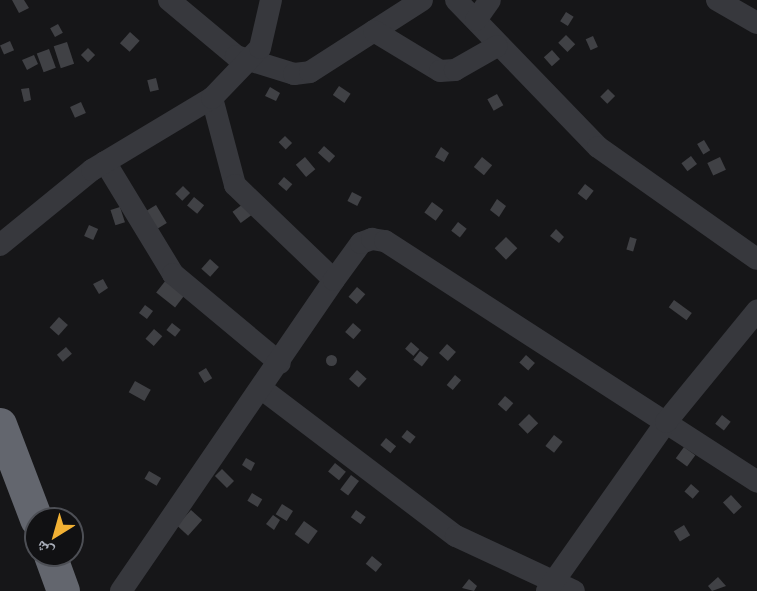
<!DOCTYPE html>
<html>
<head>
<meta charset="utf-8">
<style>
	body { margin:0 }
	#map { position:relative; width:757px; height:591px; overflow:hidden; background:#161618; font-family:Manrope,"Noto Naskh Arabic",sans-serif }
	div>[style] { position:absolute }
	[style*='--x'] { left:calc(var(--x)*1px); top:calc(var(--y)*1px); width:calc(var(--w)*1px); rotate:calc(var(--a)*1deg) }
	.building>* { inset:0; background:#404145; transform-origin:0 0 }
	.round { border-radius:50% }
	.street>* { height:22px; margin:-11px; padding:0 11px; transform-origin:11px; border-radius:11px; background:#37383d }
	.highway>* { height:33px; margin:-16.5px; padding:0 16.5px; transform-origin:16.5px; border-radius:16.5px; background:#63666e }
	span { translate:-50% -50%; white-space:nowrap; text-align:center; line-height:1.15; -webkit-text-stroke:5px #111113; paint-order:stroke }
	.north { position:absolute; left:24px; top:507px; width:60px; height:60px; box-sizing:border-box; background:#111113; border:2px solid #4d4f55; border-radius:50%; rotate:217deg; font-size:16px; font-weight:700; line-height:24px; text-align:center; color:#a8adb8 }
	.north::after { content:''; display:block; margin:auto; width:21px; height:27px; background:#f2b134; clip-path:polygon(50% 0,100% 100%,50% 72%,0 100%) }
</style>
</head>
<body>
<div id="map">
	<div class="building">
		<div style="clip-path:polygon(12px 0,24px 0,29px 8px,19px 13px)"></div>
		<div style="left:566px;top:12px;width:9px;height:11px;rotate:32deg"></div>
		<div style="left:58px;top:24px;width:10px;height:9px;rotate:61deg"></div>
		<div style="left:130px;top:32px;width:13px;height:15px;rotate:42deg"></div>
		<div style="left:566px;top:35px;width:13px;height:11px;rotate:45deg"></div>
		<div style="left:593px;top:36px;width:12px;height:8px;rotate:66deg"></div>
		<div style="left:10px;top:41px;width:10px;height:11px;rotate:66deg"></div>
		<div style="left:67px;top:42px;width:23px;height:14px;rotate:72deg"></div>
		<div style="left:88px;top:48px;width:10px;height:10px;rotate:45deg"></div>
		<div style="left:49px;top:49px;width:20px;height:13px;rotate:70deg"></div>
		<div style="left:552px;top:50px;width:12px;height:11px;rotate:48deg"></div>
		<div style="clip-path:polygon(34px 55px,38px 64px,27px 70px,22px 60px)"></div>
		<div style="left:156px;top:78px;width:12px;height:9px;rotate:76deg"></div>
		<div style="left:339px;top:86px;width:14px;height:11px;rotate:34deg"></div>
		<div style="clip-path:polygon(270px 87px,280px 93px,276px 101px,265px 96px)"></div>
		<div style="clip-path:polygon(29px 88px,31px 100px,24px 102px,21px 89px)"></div>
		<div style="left:608px;top:89px;width:10px;height:11px;rotate:45deg"></div>
		<div style="left:497px;top:94px;width:13px;height:11px;rotate:61deg"></div>
		<div style="left:81px;top:102px;width:12px;height:12px;rotate:66deg"></div>
		<div style="left:285px;top:136px;width:10px;height:9px;rotate:45deg"></div>
		<div style="left:704px;top:140px;width:12px;height:8px;rotate:59deg"></div>
		<div style="left:324px;top:146px;width:15px;height:9px;rotate:42deg"></div>
		<div style="clip-path:polygon(441px 147px,449px 153px,444px 162px,435px 157px)"></div>
		<div style="left:691px;top:156px;width:10px;height:12px;rotate:53deg"></div>
		<div style="left:305px;top:157px;width:16px;height:12px;rotate:50deg"></div>
		<div style="left:482px;top:157px;width:13px;height:13px;rotate:39deg"></div>
		<div style="left:720px;top:157px;width:14px;height:14px;rotate:65deg"></div>
		<div style="left:284px;top:177px;width:11px;height:9px;rotate:41deg"></div>
		<div style="left:585px;top:184px;width:11px;height:12px;rotate:38deg"></div>
		<div style="left:183px;top:186px;width:10px;height:11px;rotate:45deg"></div>
		<div style="left:352px;top:192px;width:11px;height:10px;rotate:27deg"></div>
		<div style="left:194px;top:197px;width:13px;height:11px;rotate:39deg"></div>
		<div style="clip-path:polygon(497px 199px,506px 206px,499px 217px,490px 210px)"></div>
		<div style="left:432px;top:202px;width:14px;height:13px;rotate:36deg"></div>
		<div style="left:243px;top:204px;width:14px;height:13px;rotate:54deg"></div>
		<div style="left:156px;top:205px;width:21px;height:11px;rotate:59deg"></div>
		<div style="left:120px;top:207px;width:16px;height:10px;rotate:72deg"></div>
		<div style="left:458px;top:222px;width:11px;height:11px;rotate:38deg"></div>
		<div style="left:89px;top:225px;width:10px;height:12px;rotate:24deg"></div>
		<div style="clip-path:polygon(556px 229px,564px 237px,559px 243px,550px 236px)"></div>
		<div style="left:506px;top:237px;width:16px;height:16px;rotate:45deg"></div>
		<div style="left:630px;top:237px;width:7px;height:13px;rotate:16deg"></div>
		<div style="left:210px;top:259px;width:12px;height:13px;rotate:42deg"></div>
		<div style="clip-path:polygon(103px 279px,108px 288px,99px 294px,93px 284px)"></div>
		<div style="left:166px;top:280px;width:24px;height:16px;rotate:38deg"></div>
		<div style="left:357px;top:287px;width:11px;height:13px;rotate:41deg"></div>
		<div style="left:674px;top:300px;width:22px;height:9px;rotate:36deg"></div>
		<div style="left:145px;top:305px;width:10px;height:10px;rotate:37deg"></div>
		<div style="left:59px;top:317px;width:12px;height:14px;rotate:42deg"></div>
		<div style="left:172px;top:323px;width:11px;height:9px;rotate:38deg"></div>
		<div style="left:353px;top:323px;width:11px;height:12px;rotate:41deg"></div>
		<div style="left:154px;top:329px;width:11px;height:13px;rotate:41deg"></div>
		<div style="left:411px;top:342px;width:11px;height:9px;rotate:41deg"></div>
		<div style="left:447px;top:344px;width:12px;height:12px;rotate:42deg"></div>
		<div style="left:66px;top:347px;width:9px;height:12px;rotate:49deg"></div>
		<div style="left:420px;top:351px;width:11px;height:11px;rotate:38deg"></div>
		<div class="round" style="left:325.5px;top:354.5px;width:11px;height:11px"></div>
		<div style="left:526px;top:355px;width:12px;height:10px;rotate:42deg"></div>
		<div style="left:206px;top:368px;width:12px;height:9px;rotate:59deg"></div>
		<div style="left:357px;top:370px;width:13px;height:12px;rotate:42deg"></div>
		<div style="left:455px;top:375px;width:8px;height:13px;rotate:40deg"></div>
		<div style="left:135px;top:381px;width:18px;height:13px;rotate:29deg"></div>
		<div style="left:505px;top:396px;width:11px;height:11px;rotate:41deg"></div>
		<div style="left:529px;top:414px;width:13px;height:15px;rotate:45deg"></div>
		<div style="left:722px;top:415px;width:11px;height:11px;rotate:38deg"></div>
		<div style="left:407px;top:430px;width:11px;height:9px;rotate:38deg"></div>
		<div style="left:554px;top:435px;width:11px;height:14px;rotate:38deg"></div>
		<div style="left:386px;top:438px;width:13px;height:9px;rotate:39deg"></div>
		<div style="left:684px;top:447px;width:14px;height:14px;rotate:36deg"></div>
		<div style="clip-path:polygon(246px 458px,255px 463px,251px 471px,242px 465px)"></div>
		<div style="left:335px;top:463px;width:14px;height:11px;rotate:39deg"></div>
		<div style="left:222px;top:469px;width:17px;height:10px;rotate:45deg"></div>
		<div style="left:149px;top:471px;width:14px;height:9px;rotate:30deg"></div>
		<div style="left:351px;top:475px;width:10px;height:18px;rotate:37deg"></div>
		<div style="left:691px;top:484px;width:11px;height:10px;rotate:41deg"></div>
		<div style="left:252px;top:493px;width:12px;height:9px;rotate:31deg"></div>
		<div style="left:731px;top:495px;width:16px;height:11px;rotate:47deg"></div>
		<div style="left:282px;top:504px;width:13px;height:12px;rotate:32deg"></div>
		<div style="left:191px;top:510px;width:15px;height:21px;rotate:42deg"></div>
		<div style="left:356px;top:510px;width:12px;height:9px;rotate:35deg"></div>
		<div style="clip-path:polygon(273px 515px,280px 520px,274px 530px,266px 524px)"></div>
		<div style="left:304px;top:521px;width:17px;height:16px;rotate:36deg"></div>
		<div style="left:684px;top:525px;width:12px;height:12px;rotate:59deg"></div>
		<div style="left:372px;top:556px;width:13px;height:10px;rotate:39deg"></div>
		<div style="clip-path:polygon(718px 577px,726px 586px,712px 591px,708px 586px)"></div>
		<div style="clip-path:polygon(469px 579px,477px 586px,474px 591px,462px 588px)"></div>
	</div>
	<div class="street">
		<div style="--x:169;--y:0;--w:87;--a:39.9"></div>
		<div style="--x:236;--y:56;--w:61;--a:17.2"></div>
		<div style="--x:294;--y:74;--w:16;--a:-7"></div>
		<div style="--x:310;--y:72;--w:133;--a:-32.7"></div>
		<div style="--x:456;--y:0;--w:204;--a:46"></div>
		<div style="--x:598;--y:147;--w:194;--a:35.2"></div>
		<div style="--x:717;--y:0;--w:46;--a:29.9"></div>
		<div style="--x:476;--y:20;--w:24;--a:-55"></div>
		<div style="--x:374;--y:31;--w:77;--a:31.2"></div>
		<div style="--x:440;--y:71;--w:15;--a:-4"></div>
		<div style="--x:455;--y:70;--w:48;--a:-29.7"></div>
		<div style="--x:212;--y:98;--w:90;--a:75.2"></div>
		<div style="--x:235;--y:185;--w:137;--a:43.8"></div>
		<div style="--x:105;--y:162;--w:131;--a:58.7"></div>
		<div style="--x:173;--y:274;--w:139;--a:39.8"></div>
		<div style="--x:0;--y:245;--w:119;--a:-39.2"></div>
		<div style="--x:92;--y:170;--w:140;--a:-31"></div>
		<div style="--x:212;--y:98;--w:69;--a:-46.2"></div>
		<div style="--x:260;--y:48;--w:49;--a:-77.1"></div>
		<div style="--x:262;--y:389;--w:243;--a:37.2"></div>
		<div style="--x:456;--y:536;--w:130;--a:25"></div>
		<div style="--x:121;--y:591;--w:377;--a:-55.6"></div>
		<div style="--x:334;--y:280;--w:46;--a:-53.9"></div>
		<div style="--x:361;--y:243;--w:12;--a:-20"></div>
		<div style="--x:372;--y:239;--w:13;--a:9"></div>
		<div style="--x:385;--y:241;--w:443;--a:32.9"></div>
		<div style="--x:547;--y:591;--w:207;--a:-54.8"></div>
		<div style="--x:666;--y:422;--w:144;--a:-50.7"></div>
	</div>
	<div class="highway">
		<div style="--x:0;--y:424;--w:102;--a:69.2"></div>
		<div style="--x:50;--y:555;--w:38;--a:70"></div>
	</div>
	<div class="north">ش</div>
</div>
</body>
</html>
